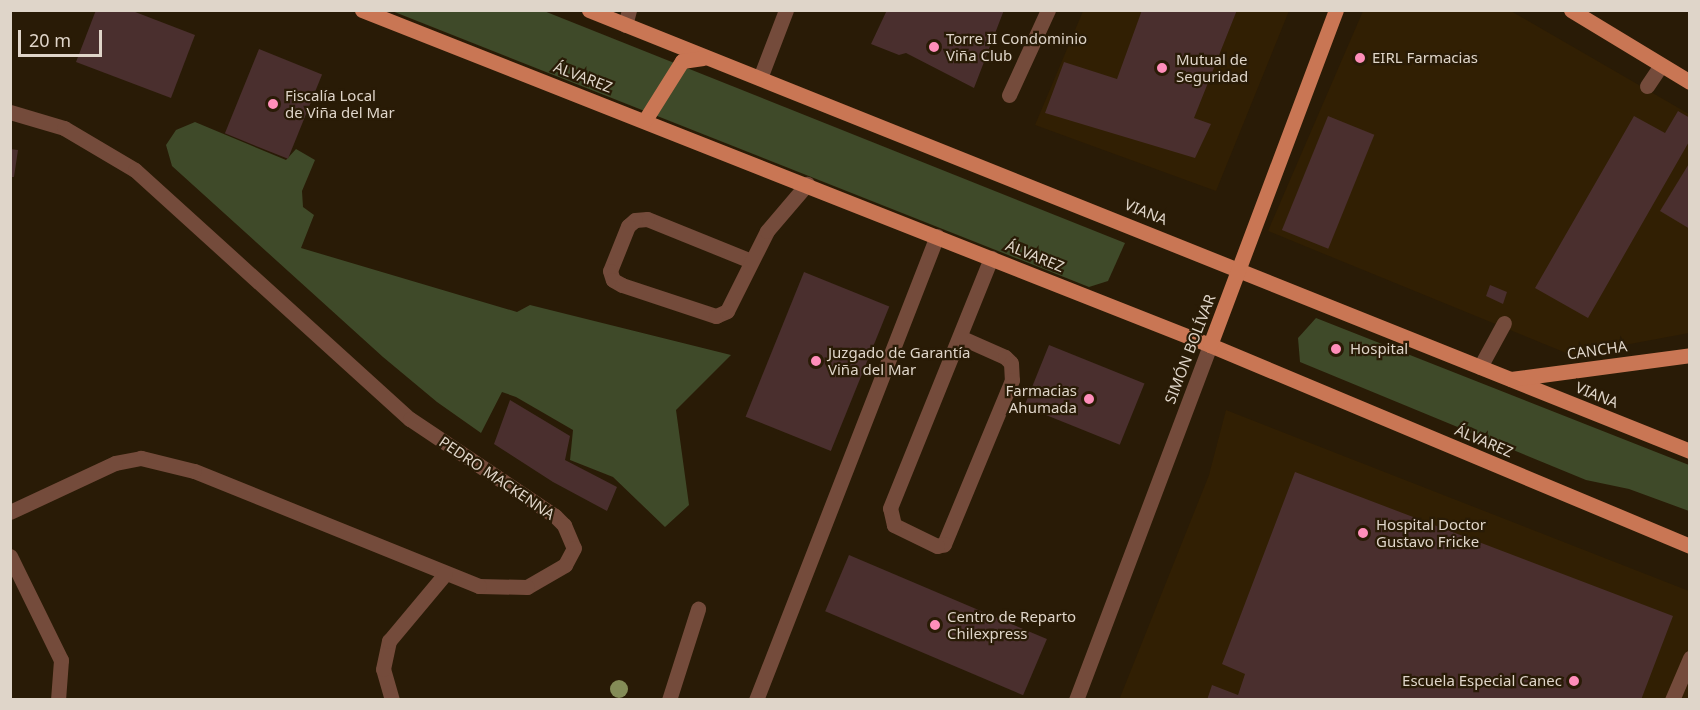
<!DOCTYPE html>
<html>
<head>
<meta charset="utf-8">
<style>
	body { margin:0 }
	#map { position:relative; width:1700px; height:710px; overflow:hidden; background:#291b06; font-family:"Noto Sans",sans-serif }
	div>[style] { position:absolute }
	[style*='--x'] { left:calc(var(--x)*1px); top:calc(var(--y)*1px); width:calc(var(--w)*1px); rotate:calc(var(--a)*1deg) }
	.built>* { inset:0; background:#311f03 }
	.green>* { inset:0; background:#3f4a29 }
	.building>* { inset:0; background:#4a2f2e; transform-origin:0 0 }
	.minor>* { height:15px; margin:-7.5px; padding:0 7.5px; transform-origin:7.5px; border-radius:7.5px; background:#744b3b }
	.major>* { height:15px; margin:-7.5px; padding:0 7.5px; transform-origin:7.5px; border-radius:7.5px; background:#c97654 }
	.trees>* { width:18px; height:18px; margin:-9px; border-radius:50%; background:#848c57 }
	.dots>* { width:16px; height:16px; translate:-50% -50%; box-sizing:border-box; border:3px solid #291b06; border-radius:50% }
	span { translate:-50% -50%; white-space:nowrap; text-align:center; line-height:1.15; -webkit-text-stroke:4.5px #291b06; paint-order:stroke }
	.poi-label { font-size:15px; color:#dfd5c9 }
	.left { translate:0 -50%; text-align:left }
	.right { translate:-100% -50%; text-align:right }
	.street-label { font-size:15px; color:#dfd5c9 }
	.frame { position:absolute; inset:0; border:12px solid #dfd5c9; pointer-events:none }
	.scale { position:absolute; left:18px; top:30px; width:84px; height:27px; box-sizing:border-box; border:3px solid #dfd5c9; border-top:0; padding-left:8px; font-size:18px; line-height:21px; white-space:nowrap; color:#dfd5c9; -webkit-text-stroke:4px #291b06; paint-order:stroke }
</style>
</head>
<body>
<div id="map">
	<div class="built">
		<div style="clip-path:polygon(1083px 11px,1289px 11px,1216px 191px,1035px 125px)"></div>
		<div style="clip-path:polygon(1363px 11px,1511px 11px,1689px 114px,1689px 333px,1571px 355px,1268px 231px)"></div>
		<div style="clip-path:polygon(1226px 410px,1689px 591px,1689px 699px,1119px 700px,1209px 475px)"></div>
	</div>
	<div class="green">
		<div style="clip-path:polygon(392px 11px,544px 11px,1125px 243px,1108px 281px,1089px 287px)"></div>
		<div style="clip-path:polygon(195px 122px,286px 160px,296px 149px,315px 160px,302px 191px,303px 207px,314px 215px,301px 248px,517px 312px,530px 305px,731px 355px,676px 410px,689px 505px,665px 527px,613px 477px,570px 460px,573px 430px,516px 397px,502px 392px,481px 433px,437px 402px,383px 357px,172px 166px,166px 145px,176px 130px)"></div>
		<div style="clip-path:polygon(1316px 318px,1689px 465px,1689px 511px,1629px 489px,1586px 480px,1300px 362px,1298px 338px)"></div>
	</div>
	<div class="building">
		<div style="clip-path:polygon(96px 10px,130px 10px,195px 35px,171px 98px,76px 62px)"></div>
		<div style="clip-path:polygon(887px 10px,1004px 10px,974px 88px,906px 53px,899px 55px,871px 44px)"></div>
		<div style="clip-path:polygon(1142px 10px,1237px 10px,1194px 118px,1211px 124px,1195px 158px,1045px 113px,1064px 62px,1117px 79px)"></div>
		<div style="left:259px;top:49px;width:68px;height:91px;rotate:22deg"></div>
		<div style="clip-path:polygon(1678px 111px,1690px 118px,1690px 140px,1588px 318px,1535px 288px,1634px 116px,1665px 133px)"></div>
		<div style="left:1328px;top:116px;width:50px;height:123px;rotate:22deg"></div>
		<div style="clip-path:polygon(10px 149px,18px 150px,14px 177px,10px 177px)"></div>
		<div style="clip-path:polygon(1690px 162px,1690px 229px,1660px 211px)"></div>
		<div style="left:804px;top:272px;width:92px;height:156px;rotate:22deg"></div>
		<div style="clip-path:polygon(1490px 285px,1507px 292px,1503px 304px,1486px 296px)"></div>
		<div style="left:1049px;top:345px;width:103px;height:66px;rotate:22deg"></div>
		<div style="clip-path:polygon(510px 400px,570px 436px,565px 460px,617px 487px,607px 511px,553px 482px,494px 444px)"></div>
		<div style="clip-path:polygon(1295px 472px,1673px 616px,1641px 700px,1207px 700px,1212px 685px,1238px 695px,1245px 674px,1222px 664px)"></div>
		<div style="left:849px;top:555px;width:215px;height:61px;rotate:23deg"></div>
	</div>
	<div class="minor">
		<div style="--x:625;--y:25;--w:16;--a:-75"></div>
		<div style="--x:760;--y:78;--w:73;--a:-69.1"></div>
		<div style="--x:1647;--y:86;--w:25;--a:-56"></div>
		<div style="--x:1009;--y:95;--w:94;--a:-65.4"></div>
		<div style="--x:10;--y:112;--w:56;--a:16.5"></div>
		<div style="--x:64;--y:128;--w:82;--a:30.6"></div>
		<div style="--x:135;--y:170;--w:371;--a:42.2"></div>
		<div style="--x:410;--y:419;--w:174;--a:33.8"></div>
		<div style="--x:555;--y:516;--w:13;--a:45"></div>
		<div style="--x:564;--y:525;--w:25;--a:67"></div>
		<div style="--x:574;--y:548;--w:19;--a:118"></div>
		<div style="--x:565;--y:565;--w:44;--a:149.9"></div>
		<div style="--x:527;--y:587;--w:48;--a:-178.8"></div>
		<div style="--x:479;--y:586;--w:307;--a:-158"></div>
		<div style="--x:194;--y:471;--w:55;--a:-166.2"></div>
		<div style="--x:141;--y:458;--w:26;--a:169"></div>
		<div style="--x:115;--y:463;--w:116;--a:155"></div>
		<div style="--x:751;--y:261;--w:112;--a:-158"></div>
		<div style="--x:647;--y:219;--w:12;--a:175"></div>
		<div style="--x:635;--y:220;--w:9;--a:139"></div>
		<div style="--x:628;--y:226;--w:48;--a:111.8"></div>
		<div style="--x:610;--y:271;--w:9;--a:72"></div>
		<div style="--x:613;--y:280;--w:10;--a:29"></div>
		<div style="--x:622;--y:285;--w:99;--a:18.3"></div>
		<div style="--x:716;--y:316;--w:12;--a:-24"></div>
		<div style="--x:727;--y:311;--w:89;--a:-63.4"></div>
		<div style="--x:767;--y:231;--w:62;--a:-49.6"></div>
		<div style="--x:960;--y:337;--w:49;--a:24"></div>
		<div style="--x:1005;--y:357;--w:8;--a:45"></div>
		<div style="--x:1011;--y:363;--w:17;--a:87"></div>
		<div style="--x:1012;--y:380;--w:178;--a:112.5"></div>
		<div style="--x:944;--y:544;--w:7;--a:164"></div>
		<div style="--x:937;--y:546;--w:48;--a:-154"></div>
		<div style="--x:894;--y:525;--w:17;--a:-103"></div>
		<div style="--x:890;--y:508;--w:270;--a:-68"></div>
		<div style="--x:1480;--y:367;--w:50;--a:-61.4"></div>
		<div style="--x:10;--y:556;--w:116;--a:63.9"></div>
		<div style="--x:61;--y:660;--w:40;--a:94.3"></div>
		<div style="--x:392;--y:700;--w:32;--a:-106"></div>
		<div style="--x:383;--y:669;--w:29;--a:-78"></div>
		<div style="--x:389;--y:641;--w:87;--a:-50.1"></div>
		<div style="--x:669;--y:700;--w:96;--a:-72.3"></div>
		<div style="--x:756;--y:700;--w:498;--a:-68.7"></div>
		<div style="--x:1076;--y:700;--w:379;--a:-69.3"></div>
		<div style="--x:1672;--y:700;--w:46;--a:-66.8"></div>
	</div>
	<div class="major">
		<div style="--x:362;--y:10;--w:912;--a:21.56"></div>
		<div style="--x:1210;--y:345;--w:520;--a:22.72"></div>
		<div style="--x:589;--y:10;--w:1186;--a:21.83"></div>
		<div style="--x:1571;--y:10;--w:139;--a:31.2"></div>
		<div style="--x:645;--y:120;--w:70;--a:-57.9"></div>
		<div style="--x:682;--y:61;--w:21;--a:-8"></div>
		<div style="--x:1210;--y:345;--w:358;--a:-69.4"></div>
		<div style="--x:1511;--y:379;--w:181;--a:-7.6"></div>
	</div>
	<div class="trees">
		<div style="left:619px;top:689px"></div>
	</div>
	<div class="dots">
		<div style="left:934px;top:47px;background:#ff8eba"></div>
		<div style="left:1360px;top:58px;background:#ff8eba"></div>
		<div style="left:1162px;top:68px;background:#ff8eba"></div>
		<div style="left:273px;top:104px;background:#ff8eba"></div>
		<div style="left:1336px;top:349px;background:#ff8eba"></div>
		<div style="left:816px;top:361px;background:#ff8eba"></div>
		<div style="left:1089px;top:399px;background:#ff8eba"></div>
		<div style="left:1363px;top:533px;background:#ff8eba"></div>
		<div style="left:935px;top:625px;background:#ff8eba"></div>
		<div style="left:1574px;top:681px;background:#ff8eba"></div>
	</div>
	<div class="poi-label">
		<span class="left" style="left:946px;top:47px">Torre II Condominio<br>Viña Club</span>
		<span class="left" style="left:1372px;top:58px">EIRL Farmacias</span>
		<span class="left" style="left:1176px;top:68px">Mutual de<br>Seguridad</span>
		<span class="left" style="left:285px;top:104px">Fiscalía Local<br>de Viña del Mar</span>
		<span class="left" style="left:1350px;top:349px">Hospital</span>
		<span class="left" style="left:828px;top:361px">Juzgado de Garantía<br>Viña del Mar</span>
		<span class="right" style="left:1077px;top:399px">Farmacias<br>Ahumada</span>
		<span class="left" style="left:1376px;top:533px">Hospital Doctor<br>Gustavo Fricke</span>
		<span class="left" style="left:947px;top:625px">Centro de Reparto<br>Chilexpress</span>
		<span class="right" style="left:1562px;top:681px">Escuela Especial Canec</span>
	</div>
	<div class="street-label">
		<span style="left:583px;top:77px;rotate:21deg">ÁLVAREZ</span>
		<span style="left:1146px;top:212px;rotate:22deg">VIANA</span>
		<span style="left:1035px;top:256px;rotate:22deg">ÁLVAREZ</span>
		<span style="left:1190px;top:349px;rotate:-69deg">SIMÓN BOLÍVAR</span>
		<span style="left:1597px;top:350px;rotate:-8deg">CANCHA</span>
		<span style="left:1597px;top:395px;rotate:22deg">VIANA</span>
		<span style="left:1484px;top:441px;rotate:23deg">ÁLVAREZ</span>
		<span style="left:497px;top:478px;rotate:34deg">PEDRO MACKENNA</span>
	</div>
	<div class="frame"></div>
	<div class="scale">20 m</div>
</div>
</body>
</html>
